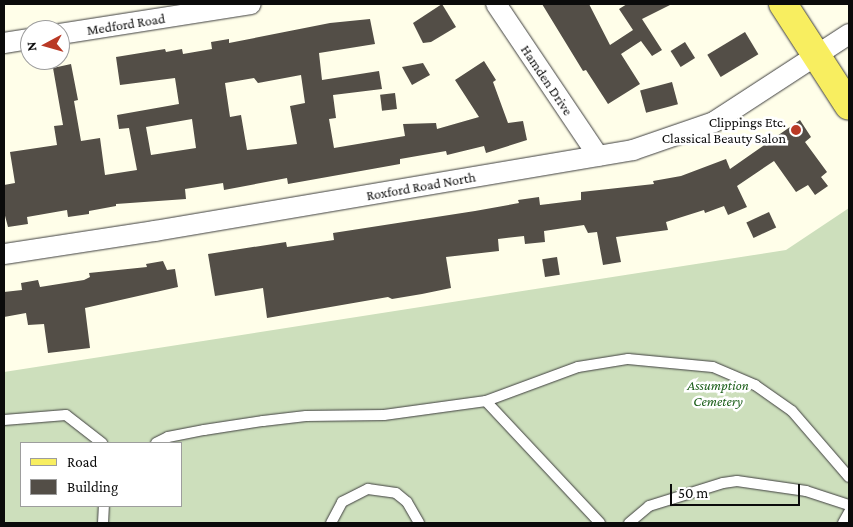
<!DOCTYPE html>
<html>
<head>
<meta charset="utf-8">
<style>
	body { margin:0 }
	#map { position:relative; width:853px; height:527px; overflow:hidden; background:#fffee9; font-family:"Crimson Pro",serif }
	div>[style] { position:absolute }
	[style*='--x'] { left:calc(var(--x)*1px); top:calc(var(--y)*1px); width:calc(var(--w)*1px); rotate:calc(var(--a)*1deg) }
	.cemetery>* { inset:0; background:#cddfbc }
	.building>* { inset:0; background:#534e47; transform-origin:0 0 }
	.roads { filter:drop-shadow(0 0 1px #3e3e3e) drop-shadow(0 0 1px #3e3e3e) }
	.lane>* { height:10px; margin:-5px; padding:0 5px; transform-origin:5px; border-radius:5px; background:#fff }
	.street>* { height:20px; margin:-10px; padding:0 10px; transform-origin:10px; border-radius:10px; background:#fff }
	.primary>* { height:28px; margin:-14px; padding:0 14px; transform-origin:14px; border-radius:14px; background:#f8ee60 }
	.dots>* { width:14px; height:14px; translate:-50% -50%; box-sizing:border-box; border:2px solid #fff; border-radius:50% }
	span { translate:-50% -50%; white-space:nowrap; text-align:center; line-height:1.15; -webkit-text-stroke:5px #fff; paint-order:stroke }
	.street-label { font-size:14px; color:#0b0b0b }
	.poi-label { font-size:14px; color:#0b0b0b }
	.right { translate:-100% -50%; text-align:right }
	.park-label { font-size:14px; color:#1f611d; font-style:italic }
	.frame { position:absolute; inset:0; border:5px solid #0b0b0b; pointer-events:none }
	.legend { position:absolute; left:20px; top:442px; width:162px; height:65px; box-sizing:border-box; background:#fff; border:1px solid #9d9d9d; margin:0; padding:6px 9px; list-style:none; font-size:15px; color:#0b0b0b }
	.legend li { display:flex; align-items:center; gap:10px; height:25px }
	.legend b { width:25px; border:1px solid #9d9d9d }
	.north { position:absolute; left:20px; top:20px; width:50px; height:50px; box-sizing:border-box; background:#fff; border:1px solid #9d9d9d; border-radius:50%; rotate:264deg; font-size:14px; font-weight:700; line-height:20px; text-align:center; color:#0b0b0b }
	.north::after { content:''; display:block; margin:auto; width:18px; height:22px; background:#b93925; clip-path:polygon(50% 0,100% 100%,50% 72%,0 100%) }
	.scale { position:absolute; left:670px; top:484px; width:130px; height:22px; box-sizing:border-box; border:2px solid #0b0b0b; border-top:0; padding-left:6px; font-size:15px; line-height:18px; white-space:nowrap; color:#0b0b0b; -webkit-text-stroke:4px #fff; paint-order:stroke }
</style>
</head>
<body>
<div id="map">
	<div class="cemetery">
		<div style="clip-path:polygon(evenodd,849px 208px,849px 523px,4px 523px,4px 372px,786px 250px,849px 208px,21px 443px,181px 443px,181px 506px,21px 506px,21px 443px)"></div>
	</div>
	<div class="building">
		<div style="clip-path:polygon(442px 4px,456px 27px,431px 42px,423px 43px,413px 23px)"></div>
		<div style="clip-path:polygon(542px 4px,589px 4px,610px 45px,633px 30px,619px 9px,627px 4px,672px 4px,642px 19px,662px 50px,652px 56px,641px 41px,621px 54px,640px 84px,608px 104px,586px 70px,583px 71px)"></div>
		<div style="clip-path:polygon(evenodd,370px 19px,375px 44px,319px 53px,322px 80px,379px 71px,382px 89px,333px 95px,336px 118px,329px 119px,334px 148px,405px 136px,403px 124px,436px 123px,437px 129px,479px 117px,455px 80px,484px 61px,496px 80px,493px 82px,508px 123px,523px 121px,527px 140px,486px 153px,484px 146px,447px 155px,446px 151px,400px 159px,400px 164px,288px 184px,287px 178px,224px 190px,223px 183px,185px 189px,186px 199px,116px 204px,116px 206px,89px 211px,89px 214px,68px 217px,67px 210px,27px 217px,28px 224px,8px 227px,4px 212px,4px 185px,15px 183px,10px 152px,57px 145px,54px 126px,63px 125px,53px 68px,71px 64px,78px 100px,74px 101px,81px 141px,100px 138px,105px 175px,137px 170px,129px 128px,119px 129px,117px 115px,179px 104px,175px 78px,120px 85px,116px 57px,165px 49px,166px 52px,182px 49px,183px 54px,212px 49px,211px 42px,229px 39px,229px 43px,330px 23px,370px 19px,301px 75px,305px 103px,290px 106px,297px 144px,247px 150px,241px 115px,230px 117px,225px 83px,254px 78px,258px 83px,301px 75px,370px 19px,192px 119px,196px 148px,151px 155px,146px 127px,192px 119px)"></div>
		<div style="left:745px;top:32px;width:26px;height:44px;rotate:59deg"></div>
		<div style="left:685px;top:42px;width:19px;height:17px;rotate:58deg"></div>
		<div style="clip-path:polygon(423px 63px,430px 75px,412px 85px,402px 67px)"></div>
		<div style="left:672px;top:82px;width:23px;height:33px;rotate:75deg"></div>
		<div style="left:395px;top:93px;width:16px;height:15px;rotate:83deg"></div>
		<div style="clip-path:polygon(800px 120px,811px 137px,805px 142px,827px 172px,821px 177px,828px 186px,815px 195px,808px 185px,796px 192px,774px 161px,737px 186px,747px 207px,728px 215px,724px 206px,705px 213px,704px 210px,666px 222px,668px 230px,616px 237px,621px 262px,603px 265px,597px 232px,588px 233px,584px 225px,544px 231px,545px 242px,525px 244px,524px 236px,498px 239px,499px 251px,446px 257px,451px 288px,422px 294px,392px 299px,388px 297px,267px 318px,263px 288px,215px 296px,208px 254px,286px 242px,287px 247px,334px 240px,333px 233px,475px 211px,519px 203px,518px 200px,539px 197px,540px 205px,581px 200px,581px 192px,654px 184px,653px 181px,681px 176px,726px 159px,730px 169px)"></div>
		<div style="left:769px;top:212px;width:17px;height:25px;rotate:65deg"></div>
		<div style="left:557px;top:257px;width:18px;height:15px;rotate:81deg"></div>
		<div style="clip-path:polygon(163px 261px,167px 270px,175px 269px,178px 287px,85px 308px,90px 348px,48px 353px,44px 324px,28px 325px,26px 313px,4px 317px,4px 292px,22px 290px,21px 283px,38px 280px,40px 287px,84px 280px,90px 277px,89px 273px,147px 267px,146px 264px)"></div>
	</div>
	<div class="roads">
		<div class="lane">
			<div style="--x:4;--y:420;--w:62;--a:-4.6"></div>
			<div style="--x:66;--y:415;--w:46;--a:37.9"></div>
			<div style="--x:156;--y:443;--w:13;--a:-27"></div>
			<div style="--x:168;--y:437;--w:37;--a:-11"></div>
			<div style="--x:204;--y:430;--w:60;--a:-8.7"></div>
			<div style="--x:263;--y:421;--w:43;--a:-6.6"></div>
			<div style="--x:306;--y:416;--w:78;--a:-0.7"></div>
			<div style="--x:384;--y:415;--w:103;--a:-7.8"></div>
			<div style="--x:103;--y:523;--w:17;--a:-87"></div>
			<div style="--x:331;--y:523;--w:24;--a:-62"></div>
			<div style="--x:342;--y:502;--w:29;--a:-27"></div>
			<div style="--x:368;--y:489;--w:28;--a:8"></div>
			<div style="--x:396;--y:493;--w:14;--a:39"></div>
			<div style="--x:407;--y:502;--w:24;--a:60"></div>
			<div style="--x:600;--y:523;--w:167;--a:-133.1"></div>
			<div style="--x:486;--y:401;--w:98;--a:-20.3"></div>
			<div style="--x:578;--y:367;--w:51;--a:-9.1"></div>
			<div style="--x:628;--y:359;--w:85;--a:5.4"></div>
			<div style="--x:713;--y:367;--w:46;--a:23.2"></div>
			<div style="--x:755;--y:385;--w:45;--a:35.1"></div>
			<div style="--x:792;--y:411;--w:87;--a:49.2"></div>
			<div style="--x:629;--y:523;--w:26;--a:-40"></div>
			<div style="--x:649;--y:506;--w:77;--a:-17.3"></div>
			<div style="--x:723;--y:483;--w:14;--a:-8"></div>
			<div style="--x:737;--y:481;--w:70;--a:8.2"></div>
			<div style="--x:806;--y:491;--w:45;--a:18"></div>
			<div style="--x:843;--y:523;--w:13;--a:-61"></div>
		</div>
		<div class="street">
			<div style="--x:496;--y:4;--w:183;--a:56.1"></div>
			<div style="--x:60;--y:34;--w:193;--a:-8.9"></div>
			<div style="--x:4;--y:43;--w:26;--a:-9"></div>
			<div style="--x:4;--y:254;--w:153;--a:-8.7"></div>
			<div style="--x:155;--y:231;--w:485;--a:-9.6"></div>
			<div style="--x:633;--y:150;--w:86;--a:-19.1"></div>
			<div style="--x:714;--y:122;--w:161;--a:-33.1"></div>
		</div>
		<div class="primary">
			<div style="--x:783;--y:4;--w:121;--a:57.1"></div>
		</div>
	</div>
	<div class="dots">
		<div style="left:796px;top:130px;background:#b93925"></div>
	</div>
	<div class="street-label">
		<span style="left:126px;top:24px;rotate:-9deg">Medford Road</span>
		<span style="left:547px;top:80px;rotate:56deg">Hamden Drive</span>
		<span style="left:421px;top:186px;rotate:-10deg">Roxford Road North</span>
	</div>
	<div class="poi-label">
		<span class="right" style="left:786px;top:130px">Clippings Etc.<br>Classical Beauty Salon</span>
	</div>
	<div class="park-label">
		<span style="left:718px;top:393px">Assumption<br>Cemetery</span>
	</div>
	<div class="frame"></div>
	<ul class="legend">
	<li><b style="height:6px;background:#f8ee60"></b>Road</li>
	<li><b style="height:14px;background:#534e47"></b>Building</li>
	</ul>
	<div class="north">N</div>
	<div class="scale">50 m</div>
</div>
</body>
</html>
